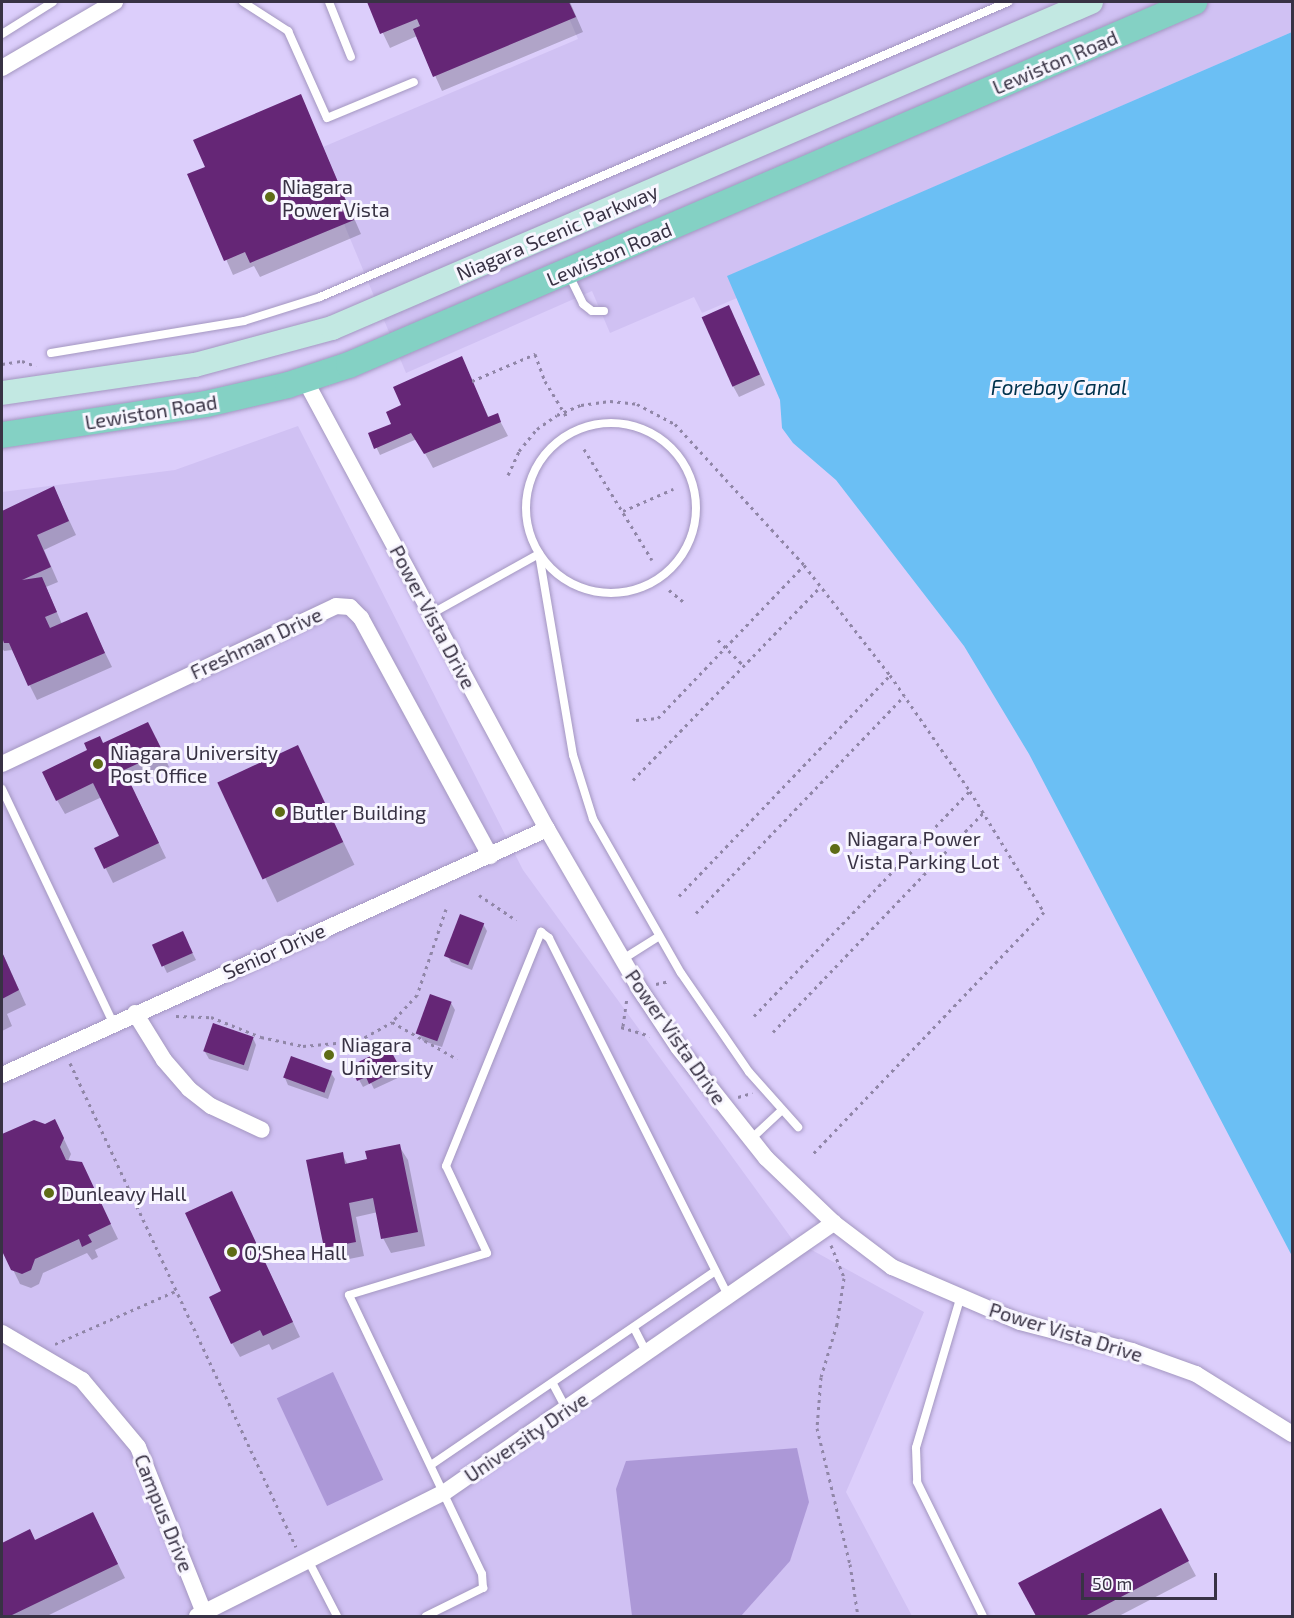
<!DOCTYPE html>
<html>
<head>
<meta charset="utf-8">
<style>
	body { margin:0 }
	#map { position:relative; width:1294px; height:1618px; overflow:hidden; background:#dccefb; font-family:"Exo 2",sans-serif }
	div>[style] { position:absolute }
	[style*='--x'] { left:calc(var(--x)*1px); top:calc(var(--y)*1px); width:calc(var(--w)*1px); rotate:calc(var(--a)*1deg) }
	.built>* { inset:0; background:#d0c1f3 }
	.green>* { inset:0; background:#ac98d7; transform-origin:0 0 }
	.water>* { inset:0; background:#6bbff4 }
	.shadow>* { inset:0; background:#0003; transform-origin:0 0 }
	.building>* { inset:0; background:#652676; transform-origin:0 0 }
	.path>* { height:3px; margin-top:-1.5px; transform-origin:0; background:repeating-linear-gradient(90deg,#9086a7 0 3px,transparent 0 7.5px) }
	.roads { filter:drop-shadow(0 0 2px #a396c0) drop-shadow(0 0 2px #a396c0) }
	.lane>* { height:8px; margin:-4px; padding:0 4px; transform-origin:4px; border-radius:4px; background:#fff }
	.lane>.ring { margin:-4px; padding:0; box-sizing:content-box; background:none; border:8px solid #fff; border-radius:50% }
	.street>* { height:16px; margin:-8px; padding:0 8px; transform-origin:8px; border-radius:8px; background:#fff }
	.secondary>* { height:24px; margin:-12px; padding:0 12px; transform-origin:12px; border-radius:12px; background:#c2e8e2 }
	.primary>* { height:26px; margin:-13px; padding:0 13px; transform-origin:13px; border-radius:13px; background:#84d1c4 }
	.dots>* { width:16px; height:16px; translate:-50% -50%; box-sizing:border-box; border:3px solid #f8f6ff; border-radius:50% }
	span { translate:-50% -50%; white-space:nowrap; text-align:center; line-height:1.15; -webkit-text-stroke:6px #f8f6ff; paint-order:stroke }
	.street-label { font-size:20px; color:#383244 }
	.poi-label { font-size:20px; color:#383244 }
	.left { translate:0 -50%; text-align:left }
	.water-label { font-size:21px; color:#01334e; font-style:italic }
	.frame { position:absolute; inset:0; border:3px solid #383244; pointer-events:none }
	.scale { position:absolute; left:1081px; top:1573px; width:136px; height:27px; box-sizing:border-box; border:3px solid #383244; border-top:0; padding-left:8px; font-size:18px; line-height:21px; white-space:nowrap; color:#383244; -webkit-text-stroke:4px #f8f6ff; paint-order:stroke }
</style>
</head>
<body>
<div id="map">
	<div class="built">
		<div style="clip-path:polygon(562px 2px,1292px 2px,1292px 32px,728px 276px,737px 298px,702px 313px,694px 297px,610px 333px,592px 291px,406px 373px,344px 224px,323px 147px,578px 39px)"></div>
		<div style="clip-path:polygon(298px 426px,523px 870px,792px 1239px,924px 1312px,846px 1492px,912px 1616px,2px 1616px,2px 492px,175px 470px)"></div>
	</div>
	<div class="green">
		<div style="left:333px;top:1372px;width:119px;height:62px;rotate:65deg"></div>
		<div style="clip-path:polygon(797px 1448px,809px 1502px,790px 1561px,741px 1616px,632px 1616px,616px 1489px,626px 1461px)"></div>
	</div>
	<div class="water">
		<div style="clip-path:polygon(1292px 32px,1292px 1256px,1029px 754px,964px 646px,836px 480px,793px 443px,782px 428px,780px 400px,727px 276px)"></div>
	</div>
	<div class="shadow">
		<div style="clip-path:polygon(368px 2px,570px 2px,583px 32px,442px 91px,417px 36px,390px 48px)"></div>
		<div style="clip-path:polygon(300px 96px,361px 234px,260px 277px,254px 266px,233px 275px,189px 175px,206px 167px)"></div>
		<div style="clip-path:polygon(729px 307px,765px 385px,739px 397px,733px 386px)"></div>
		<div style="clip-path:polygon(461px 358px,489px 418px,497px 415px,508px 436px,433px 468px,417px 439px,380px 455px,370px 434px,393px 424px,403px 406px)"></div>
		<div style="clip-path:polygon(54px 488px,76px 535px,44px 550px,58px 582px,46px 587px,62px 624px,86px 614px,112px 667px,37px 700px,12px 650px,4px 651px,2px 648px,2px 512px)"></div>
		<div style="clip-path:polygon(156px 738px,169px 767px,131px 785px,166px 858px,113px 883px,96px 849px,121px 837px,102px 797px,65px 814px,57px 800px,103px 745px)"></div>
		<div style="left:297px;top:747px;width:131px;height:86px;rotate:64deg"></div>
		<div style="clip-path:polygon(483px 924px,487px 931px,472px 970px,451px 962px,447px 955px)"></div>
		<div style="clip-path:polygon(186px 940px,196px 960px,167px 973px,154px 946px)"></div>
		<div style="clip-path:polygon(2px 952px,26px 1005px,7px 1014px,12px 1026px,2px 1031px)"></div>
		<div style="clip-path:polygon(451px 1003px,455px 1010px,442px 1047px,423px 1041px,419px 1034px)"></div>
		<div style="clip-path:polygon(253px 1038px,256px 1045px,248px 1071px,209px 1059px,205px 1052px)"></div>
		<div style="clip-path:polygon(392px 1055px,402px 1076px,374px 1089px,371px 1083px,363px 1087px,352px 1067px)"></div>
		<div style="clip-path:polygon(331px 1073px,335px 1079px,328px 1099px,288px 1085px,285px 1078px)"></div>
		<div style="clip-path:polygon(34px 1121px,62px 1135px,71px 1154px,68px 1161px,81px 1163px,118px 1239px,95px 1250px,98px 1257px,92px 1260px,87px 1253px,43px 1273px,39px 1284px,31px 1288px,20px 1284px,2px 1247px,2px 1136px)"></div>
		<div style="clip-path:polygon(399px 1146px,408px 1160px,425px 1246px,391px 1253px,383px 1238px,378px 1212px,356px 1217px,364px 1256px,334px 1262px,325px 1248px,342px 1154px,348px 1165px,368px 1161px)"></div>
		<div style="clip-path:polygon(232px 1193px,300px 1337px,272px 1350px,269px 1344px,240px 1357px,232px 1343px)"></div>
		<div style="clip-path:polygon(1168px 1524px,1196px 1576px,1119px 1616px,1038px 1616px,1021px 1584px)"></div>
		<div style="clip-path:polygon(100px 1528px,125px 1578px,47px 1616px,2px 1616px,2px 1544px,29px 1531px,35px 1541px)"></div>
	</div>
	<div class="building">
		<div style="clip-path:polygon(367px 2px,569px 2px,576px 17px,433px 77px,413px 29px,420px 26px,417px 19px,380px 34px)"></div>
		<div style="clip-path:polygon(301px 94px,354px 220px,250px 263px,245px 252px,224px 261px,187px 174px,205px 167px,193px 140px)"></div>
		<div style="left:729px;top:305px;width:76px;height:30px;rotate:66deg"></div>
		<div style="clip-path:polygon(462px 356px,488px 417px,498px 413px,501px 422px,424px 454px,411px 433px,374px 449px,368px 433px,391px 424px,386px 412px,401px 405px,393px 387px)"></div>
		<div style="clip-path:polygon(54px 486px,69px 521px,37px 535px,51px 567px,22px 580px,42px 577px,57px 612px,45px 617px,50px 628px,87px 612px,105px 653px,28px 686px,9px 643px,4px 643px,2px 637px,2px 511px)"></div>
		<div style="clip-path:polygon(148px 722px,163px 752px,124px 770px,159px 843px,104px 869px,94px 848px,119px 836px,93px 783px,56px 801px,42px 772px,87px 750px,84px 743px,100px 736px,103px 743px)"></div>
		<div style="left:298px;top:745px;width:107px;height:89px;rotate:65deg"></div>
		<div style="left:460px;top:914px;width:26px;height:45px;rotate:21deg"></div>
		<div style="left:183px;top:931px;width:24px;height:34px;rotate:66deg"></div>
		<div style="clip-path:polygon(2px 952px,19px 990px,2px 999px)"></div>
		<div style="left:430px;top:994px;width:23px;height:42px;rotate:20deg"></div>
		<div style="left:213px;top:1023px;width:43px;height:30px;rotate:19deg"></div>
		<div style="clip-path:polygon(389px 1047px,400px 1068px,369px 1084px,366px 1077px,357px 1081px,350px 1066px)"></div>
		<div style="left:291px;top:1056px;width:44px;height:23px;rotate:20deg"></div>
		<div style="clip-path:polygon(55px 1119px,64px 1138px,60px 1147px,66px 1160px,82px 1162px,111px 1224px,88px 1235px,92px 1242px,82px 1247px,79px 1239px,35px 1259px,31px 1270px,22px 1274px,11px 1270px,2px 1251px,2px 1134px,34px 1120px,45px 1124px)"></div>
		<div style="clip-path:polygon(400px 1144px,418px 1232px,381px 1239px,373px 1198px,349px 1203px,356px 1242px,324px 1248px,306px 1160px,343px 1152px,345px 1164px,367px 1159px,365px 1151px)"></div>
		<div style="clip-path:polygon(232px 1191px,293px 1322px,263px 1336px,260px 1330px,231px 1344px,209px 1297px,221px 1291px,185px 1213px)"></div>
		<div style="clip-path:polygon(1161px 1508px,1189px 1561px,1085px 1616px,1036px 1616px,1018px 1583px)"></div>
		<div style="clip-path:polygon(93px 1512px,118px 1564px,10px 1616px,2px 1616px,2px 1543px,30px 1529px,35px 1540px)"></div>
	</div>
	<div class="path">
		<div style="--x:2;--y:364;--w:20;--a:-9"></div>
		<div style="--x:22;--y:361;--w:15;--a:20"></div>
		<div style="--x:472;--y:381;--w:69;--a:-23.2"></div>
		<div style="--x:535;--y:354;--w:29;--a:70"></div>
		<div style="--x:545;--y:381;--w:44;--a:58.8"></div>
		<div style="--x:584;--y:449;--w:130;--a:58.5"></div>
		<div style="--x:508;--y:475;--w:26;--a:-65"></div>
		<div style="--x:519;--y:451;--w:28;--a:-51"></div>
		<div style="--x:537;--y:429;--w:24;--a:-35"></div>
		<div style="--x:557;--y:415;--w:26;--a:-23"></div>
		<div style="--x:581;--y:405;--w:29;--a:-8"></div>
		<div style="--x:610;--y:401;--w:27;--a:6"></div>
		<div style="--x:637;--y:404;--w:43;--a:27.8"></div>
		<div style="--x:675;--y:424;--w:191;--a:47.5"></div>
		<div style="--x:804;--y:565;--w:140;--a:52"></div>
		<div style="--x:890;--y:675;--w:141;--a:55.4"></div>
		<div style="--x:970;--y:791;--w:142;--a:58.6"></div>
		<div style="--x:1044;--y:912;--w:335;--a:133.7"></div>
		<div style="--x:623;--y:511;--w:55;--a:-23.7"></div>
		<div style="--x:669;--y:590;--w:21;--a:39"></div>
		<div style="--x:718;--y:640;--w:37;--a:45"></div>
		<div style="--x:636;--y:720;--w:22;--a:-5"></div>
		<div style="--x:658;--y:718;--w:211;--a:-46.3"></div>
		<div style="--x:633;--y:780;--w:270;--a:-45.9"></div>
		<div style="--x:479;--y:895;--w:45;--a:34"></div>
		<div style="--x:679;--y:896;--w:306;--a:-46.3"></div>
		<div style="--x:446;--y:909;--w:91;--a:108.6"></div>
		<div style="--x:417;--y:995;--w:37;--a:133"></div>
		<div style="--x:392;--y:1022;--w:75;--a:29.6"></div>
		<div style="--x:696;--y:913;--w:301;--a:-46.2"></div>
		<div style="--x:656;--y:984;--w:14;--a:-12"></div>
		<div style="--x:176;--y:1016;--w:35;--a:2"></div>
		<div style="--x:211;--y:1017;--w:54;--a:21.8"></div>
		<div style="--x:261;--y:1037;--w:43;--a:12.1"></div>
		<div style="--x:303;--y:1046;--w:55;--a:-5.2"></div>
		<div style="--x:358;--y:1041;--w:39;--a:-29"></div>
		<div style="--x:754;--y:1016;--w:312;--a:-46.2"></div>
		<div style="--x:623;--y:1026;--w:27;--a:-82"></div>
		<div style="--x:621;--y:1027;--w:30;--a:17"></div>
		<div style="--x:773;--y:1032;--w:303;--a:-46.2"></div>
		<div style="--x:70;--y:1063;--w:534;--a:64.97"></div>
		<div style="--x:738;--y:1097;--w:15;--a:-16"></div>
		<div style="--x:831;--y:1245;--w:35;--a:68"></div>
		<div style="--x:844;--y:1278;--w:47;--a:98.7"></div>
		<div style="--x:837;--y:1324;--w:55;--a:106.8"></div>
		<div style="--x:821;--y:1377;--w:51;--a:94.5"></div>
		<div style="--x:817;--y:1428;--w:140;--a:76.4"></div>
		<div style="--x:850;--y:1564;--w:53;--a:81.3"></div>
		<div style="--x:55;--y:1344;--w:132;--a:-23.7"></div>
	</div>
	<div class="roads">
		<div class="lane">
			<div style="--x:243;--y:2;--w:54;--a:32.8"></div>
			<div style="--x:288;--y:31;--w:95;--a:65.9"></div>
			<div style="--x:327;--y:118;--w:94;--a:-22.5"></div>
			<div style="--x:329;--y:2;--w:59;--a:68.2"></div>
			<div style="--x:2;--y:34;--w:60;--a:-32.1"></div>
			<div style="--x:569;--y:275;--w:32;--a:64"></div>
			<div style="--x:583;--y:304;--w:11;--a:38"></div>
			<div style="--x:592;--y:311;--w:12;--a:0"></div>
			<div style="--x:51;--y:353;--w:196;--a:-9.4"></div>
			<div style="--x:244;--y:321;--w:80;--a:-17.5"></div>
			<div style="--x:320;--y:297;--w:749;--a:-23.21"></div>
			<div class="ring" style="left:526px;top:423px;width:162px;height:162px"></div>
			<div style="--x:431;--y:614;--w:124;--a:-29.1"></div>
			<div style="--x:539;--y:554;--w:204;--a:80.4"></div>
			<div style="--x:573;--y:755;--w:67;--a:72.6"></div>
			<div style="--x:593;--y:819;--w:177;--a:60.3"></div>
			<div style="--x:681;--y:973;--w:120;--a:55.5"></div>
			<div style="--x:749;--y:1072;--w:74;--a:48.3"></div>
			<div style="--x:2;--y:789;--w:259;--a:64.6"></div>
			<div style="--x:623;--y:959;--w:41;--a:-32.2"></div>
			<div style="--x:751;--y:1139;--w:42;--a:-43.1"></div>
			<div style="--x:960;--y:1299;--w:155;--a:106.5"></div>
			<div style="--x:916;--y:1448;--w:34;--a:88"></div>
			<div style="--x:917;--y:1482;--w:149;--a:63.8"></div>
			<div style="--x:634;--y:1328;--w:29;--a:63"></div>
			<div style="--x:553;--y:1384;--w:30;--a:62"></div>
			<div style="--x:431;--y:1465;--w:344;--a:-34.3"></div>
			<div style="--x:309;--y:1562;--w:61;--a:62.6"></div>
			<div style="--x:426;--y:1616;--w:64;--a:-26.2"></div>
			<div style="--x:483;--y:1588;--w:14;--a:-94"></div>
			<div style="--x:482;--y:1574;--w:309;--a:-115.5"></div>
			<div style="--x:349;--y:1295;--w:144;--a:-16.9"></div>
			<div style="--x:487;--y:1253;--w:96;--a:-115.2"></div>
			<div style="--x:446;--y:1166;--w:253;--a:-67.9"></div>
			<div style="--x:541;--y:932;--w:10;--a:37"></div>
			<div style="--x:549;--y:938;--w:402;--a:63.4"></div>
		</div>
		<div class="street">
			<div style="--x:2;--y:68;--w:131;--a:-30.3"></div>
			<div style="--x:305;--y:380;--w:510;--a:61.68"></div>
			<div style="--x:547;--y:829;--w:187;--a:59.9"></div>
			<div style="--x:641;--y:991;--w:67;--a:56.5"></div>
			<div style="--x:678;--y:1047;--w:142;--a:51.6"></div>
			<div style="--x:766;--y:1158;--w:94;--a:43.7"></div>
			<div style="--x:834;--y:1223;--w:73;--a:37.2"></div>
			<div style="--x:892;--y:1267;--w:139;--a:23.3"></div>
			<div style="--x:1020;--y:1322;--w:116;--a:14.5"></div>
			<div style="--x:1132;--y:1351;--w:68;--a:19.8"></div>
			<div style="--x:1196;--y:1374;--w:113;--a:32"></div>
			<div style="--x:2;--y:764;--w:369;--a:-25.3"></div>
			<div style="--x:336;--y:606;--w:14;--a:4"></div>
			<div style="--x:350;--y:607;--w:16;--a:45"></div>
			<div style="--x:361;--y:618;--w:271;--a:61.5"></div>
			<div style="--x:135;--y:1013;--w:55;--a:58.3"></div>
			<div style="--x:164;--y:1060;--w:38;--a:49"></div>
			<div style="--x:189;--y:1089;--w:28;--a:38"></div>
			<div style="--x:211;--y:1106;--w:56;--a:25.2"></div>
			<div style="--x:2;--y:1075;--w:598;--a:-24.29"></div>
			<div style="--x:2;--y:1333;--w:93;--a:30.4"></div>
			<div style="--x:82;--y:1380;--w:87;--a:50.1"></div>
			<div style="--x:138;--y:1447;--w:179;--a:68.3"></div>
			<div style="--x:197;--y:1616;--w:277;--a:-26.6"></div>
			<div style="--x:445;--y:1492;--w:473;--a:-34.7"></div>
		</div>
		<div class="secondary">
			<div style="--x:2;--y:393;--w:195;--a:-8.3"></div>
			<div style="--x:195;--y:365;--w:142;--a:-15.1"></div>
			<div style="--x:332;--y:328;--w:826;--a:-23.24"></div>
		</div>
		<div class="primary">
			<div style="--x:2;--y:435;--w:206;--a:-8.6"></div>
			<div style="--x:206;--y:404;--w:84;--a:-13"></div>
			<div style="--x:288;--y:385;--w:64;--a:-18.2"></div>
			<div style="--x:349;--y:365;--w:920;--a:-23.25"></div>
		</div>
	</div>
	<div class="dots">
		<div style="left:270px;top:197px;background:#5e6c16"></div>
		<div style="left:98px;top:764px;background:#5e6c16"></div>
		<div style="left:280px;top:812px;background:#5e6c16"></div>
		<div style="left:835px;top:849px;background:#5e6c16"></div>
		<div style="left:329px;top:1055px;background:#5e6c16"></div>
		<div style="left:49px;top:1193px;background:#5e6c16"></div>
		<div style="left:232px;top:1252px;background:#5e6c16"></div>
	</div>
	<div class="street-label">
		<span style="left:1055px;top:62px;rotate:-23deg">Lewiston Road</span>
		<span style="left:557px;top:232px;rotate:-23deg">Niagara Scenic Parkway</span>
		<span style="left:609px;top:254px;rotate:-23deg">Lewiston Road</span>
		<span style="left:151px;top:412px;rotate:-9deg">Lewiston Road</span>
		<span style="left:433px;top:617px;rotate:62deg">Power Vista Drive</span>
		<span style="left:256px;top:643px;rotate:-25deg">Freshman Drive</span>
		<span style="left:274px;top:951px;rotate:-24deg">Senior Drive</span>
		<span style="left:676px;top:1037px;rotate:55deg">Power Vista Drive</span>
		<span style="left:1066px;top:1332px;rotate:17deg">Power Vista Drive</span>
		<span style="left:526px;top:1437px;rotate:-34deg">University Drive</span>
		<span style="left:164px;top:1513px;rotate:68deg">Campus Drive</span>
	</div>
	<div class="poi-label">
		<span class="left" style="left:282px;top:198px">Niagara<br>Power Vista</span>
		<span class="left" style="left:110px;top:764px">Niagara University<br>Post Office</span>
		<span class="left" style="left:292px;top:812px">Butler Building</span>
		<span class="left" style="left:847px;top:850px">Niagara Power<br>Vista Parking Lot</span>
		<span class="left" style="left:341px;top:1056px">Niagara<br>University</span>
		<span class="left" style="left:61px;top:1193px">Dunleavy Hall</span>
		<span class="left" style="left:244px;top:1252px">O'Shea Hall</span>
	</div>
	<div class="water-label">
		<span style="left:1059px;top:387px">Forebay Canal</span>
	</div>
	<div class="frame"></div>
	<div class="scale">50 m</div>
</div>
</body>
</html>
